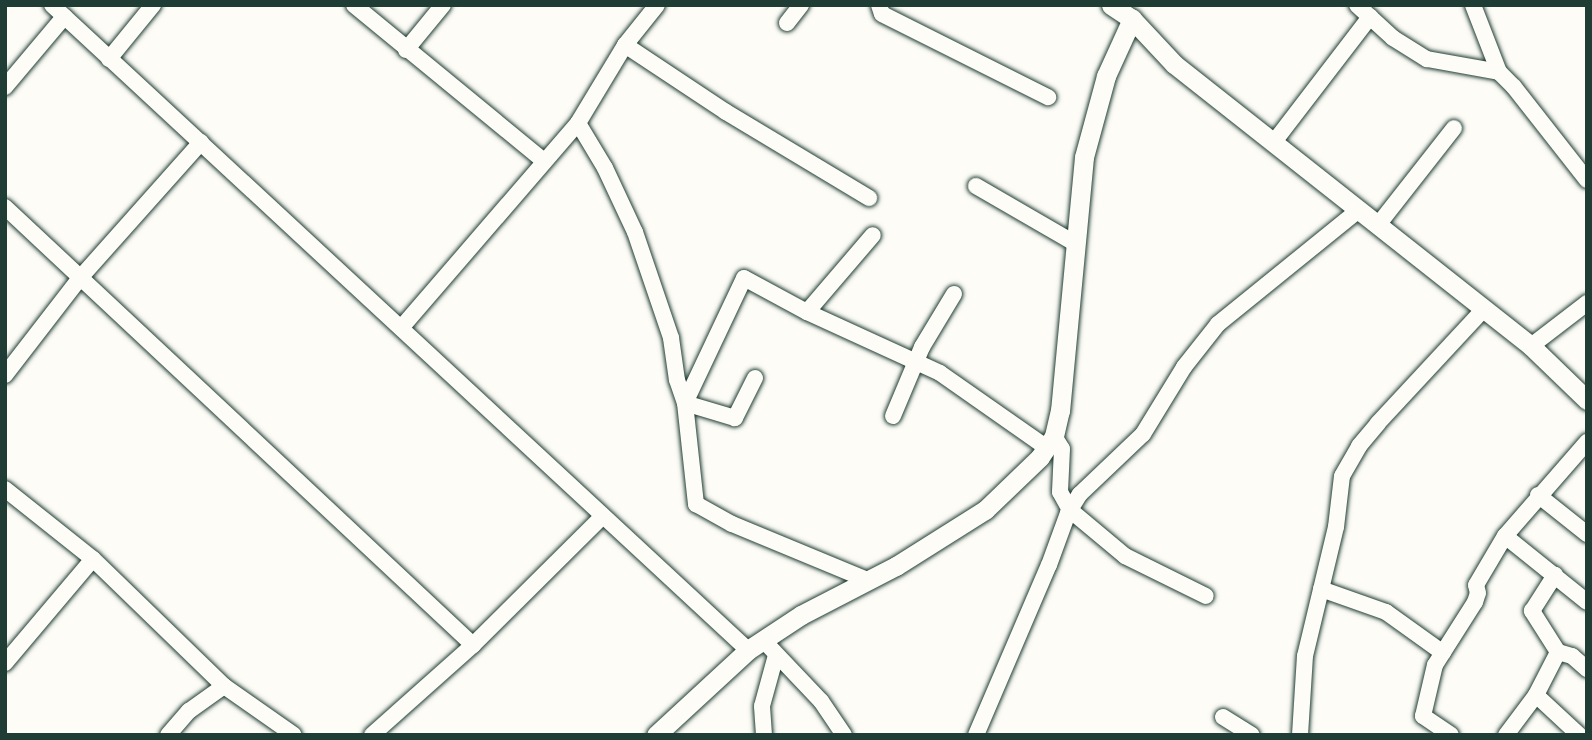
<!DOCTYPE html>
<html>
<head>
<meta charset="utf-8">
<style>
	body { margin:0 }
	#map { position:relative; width:1592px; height:740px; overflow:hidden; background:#fdfcf7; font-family:Dekko,sans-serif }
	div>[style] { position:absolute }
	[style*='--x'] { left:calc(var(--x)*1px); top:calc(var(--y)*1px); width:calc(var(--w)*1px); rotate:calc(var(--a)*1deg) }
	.roads { filter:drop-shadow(0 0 2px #1f3d34) drop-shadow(0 0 2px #1f3d34) }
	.minor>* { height:16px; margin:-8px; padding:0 8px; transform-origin:8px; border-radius:8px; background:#fdfcf7 }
	.tertiary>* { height:19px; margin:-9.5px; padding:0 9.5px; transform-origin:9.5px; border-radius:9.5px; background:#fdfcf7 }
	span { translate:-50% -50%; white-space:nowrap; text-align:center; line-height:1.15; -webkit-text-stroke:5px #fdfcf7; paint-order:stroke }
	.frame { position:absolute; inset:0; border:7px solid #1f3d34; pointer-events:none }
</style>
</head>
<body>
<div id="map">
	<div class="roads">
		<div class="minor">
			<div style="--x:52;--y:5;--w:949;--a:42.82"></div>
			<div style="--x:354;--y:5;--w:246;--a:39.4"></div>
			<div style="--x:879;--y:5;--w:9;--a:72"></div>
			<div style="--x:882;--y:14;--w:186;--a:26.6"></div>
			<div style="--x:1357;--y:5;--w:49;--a:42.5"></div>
			<div style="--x:1393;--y:38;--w:40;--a:32"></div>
			<div style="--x:1427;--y:59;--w:73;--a:10.2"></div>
			<div style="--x:1473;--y:5;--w:72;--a:68.8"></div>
			<div style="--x:1499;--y:72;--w:21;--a:45"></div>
			<div style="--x:1514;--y:87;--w:118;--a:51.9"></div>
			<div style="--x:787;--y:23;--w:23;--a:-52"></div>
			<div style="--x:625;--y:45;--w:121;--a:33.6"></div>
			<div style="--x:726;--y:112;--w:167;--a:31"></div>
			<div style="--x:406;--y:50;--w:58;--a:-50.6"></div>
			<div style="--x:109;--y:59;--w:70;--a:-50.8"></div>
			<div style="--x:5;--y:87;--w:92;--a:-49.9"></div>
			<div style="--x:578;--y:123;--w:52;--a:59"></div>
			<div style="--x:605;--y:168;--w:71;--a:64.9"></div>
			<div style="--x:635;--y:232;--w:112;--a:71.2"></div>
			<div style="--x:671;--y:338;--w:42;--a:81.9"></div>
			<div style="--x:677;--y:380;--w:24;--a:71"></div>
			<div style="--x:685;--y:403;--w:102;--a:83.8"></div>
			<div style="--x:696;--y:504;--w:41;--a:29.1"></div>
			<div style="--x:732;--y:524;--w:146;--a:22.5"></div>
			<div style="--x:1274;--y:142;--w:158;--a:-52.5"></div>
			<div style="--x:976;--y:186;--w:116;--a:30.1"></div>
			<div style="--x:5;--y:207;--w:641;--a:43.1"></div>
			<div style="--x:1378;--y:225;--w:123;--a:-51.9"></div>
			<div style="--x:807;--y:312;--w:101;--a:-49.4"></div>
			<div style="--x:401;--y:328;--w:271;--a:-49.2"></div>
			<div style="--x:578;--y:123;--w:91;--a:-58.9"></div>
			<div style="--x:625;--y:45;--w:51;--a:-51.3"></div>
			<div style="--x:1531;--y:346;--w:71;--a:-37.5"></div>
			<div style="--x:5;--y:375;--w:123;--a:-52.3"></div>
			<div style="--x:80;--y:278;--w:182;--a:-48.3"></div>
			<div style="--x:755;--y:378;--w:45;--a:116.6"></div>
			<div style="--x:735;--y:418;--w:52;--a:-163.3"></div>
			<div style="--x:685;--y:403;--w:138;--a:-64.7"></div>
			<div style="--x:744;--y:278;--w:72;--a:28.4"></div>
			<div style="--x:807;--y:312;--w:146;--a:24.6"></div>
			<div style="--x:940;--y:373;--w:131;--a:35"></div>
			<div style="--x:893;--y:416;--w:75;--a:-67.2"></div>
			<div style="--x:922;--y:347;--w:62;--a:-58.9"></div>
			<div style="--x:1054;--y:436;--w:15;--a:58"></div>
			<div style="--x:1062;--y:449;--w:43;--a:92.7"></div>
			<div style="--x:1060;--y:492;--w:21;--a:61"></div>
			<div style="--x:1070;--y:510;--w:72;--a:39.9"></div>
			<div style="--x:1125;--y:556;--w:90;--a:26.3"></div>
			<div style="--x:5;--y:489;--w:112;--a:38.5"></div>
			<div style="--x:93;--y:559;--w:182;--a:44.1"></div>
			<div style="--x:224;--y:686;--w:85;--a:35"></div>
			<div style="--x:1538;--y:495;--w:63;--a:38.5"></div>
			<div style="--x:1505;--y:536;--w:105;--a:38.8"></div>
			<div style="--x:1321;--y:589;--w:69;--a:19.5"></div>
			<div style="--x:1386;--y:612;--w:70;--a:35.7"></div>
			<div style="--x:764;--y:641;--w:83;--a:46.5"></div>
			<div style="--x:821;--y:701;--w:41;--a:55.9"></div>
			<div style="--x:1558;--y:652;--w:15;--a:16"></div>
			<div style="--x:1572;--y:656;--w:20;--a:41"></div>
			<div style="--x:5;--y:663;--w:136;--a:-49.8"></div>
			<div style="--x:1536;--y:695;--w:59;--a:42.9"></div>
			<div style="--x:1223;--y:717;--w:34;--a:32"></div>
			<div style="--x:168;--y:735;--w:32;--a:-49"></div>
			<div style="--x:189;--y:711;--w:43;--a:-35.5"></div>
			<div style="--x:372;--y:735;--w:135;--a:-41.7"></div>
			<div style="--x:473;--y:645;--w:183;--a:-44.8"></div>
			<div style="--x:764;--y:735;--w:29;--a:-94"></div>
			<div style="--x:762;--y:706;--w:53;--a:-74.6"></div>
			<div style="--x:976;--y:735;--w:185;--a:-66.8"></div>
			<div style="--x:1049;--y:565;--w:55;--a:-69.9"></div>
			<div style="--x:1068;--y:513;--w:22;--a:-58"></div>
			<div style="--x:1080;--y:494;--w:87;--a:-43.6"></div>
			<div style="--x:1143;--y:434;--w:79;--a:-58.5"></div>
			<div style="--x:1184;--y:367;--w:55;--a:-51.7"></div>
			<div style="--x:1218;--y:324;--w:181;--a:-39"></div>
			<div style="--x:1300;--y:735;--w:79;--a:-86.4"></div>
			<div style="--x:1305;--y:656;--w:133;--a:-76.5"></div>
			<div style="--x:1336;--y:527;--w:51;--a:-83.3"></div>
			<div style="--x:1342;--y:476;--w:34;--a:-60"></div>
			<div style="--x:1359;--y:446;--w:30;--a:-50"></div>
			<div style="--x:1378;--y:423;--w:156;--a:-47.1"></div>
			<div style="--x:1451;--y:735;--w:34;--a:-146"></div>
			<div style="--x:1423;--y:716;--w:52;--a:-76.8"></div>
			<div style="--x:1435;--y:665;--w:75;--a:-57.6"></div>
			<div style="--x:1475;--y:602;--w:9;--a:-72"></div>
			<div style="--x:1478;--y:593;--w:8;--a:-104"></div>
			<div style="--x:1476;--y:585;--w:57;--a:-59.4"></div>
			<div style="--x:1505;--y:536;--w:125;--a:-48.9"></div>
			<div style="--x:1506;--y:735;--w:50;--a:-53.1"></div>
			<div style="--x:1536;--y:695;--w:48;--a:-62.9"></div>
			<div style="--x:1558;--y:652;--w:49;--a:-122.4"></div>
			<div style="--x:1532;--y:611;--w:43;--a:-57.4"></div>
		</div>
		<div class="tertiary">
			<div style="--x:1111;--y:5;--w:25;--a:34"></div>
			<div style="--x:1132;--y:19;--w:62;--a:47"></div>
			<div style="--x:1174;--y:64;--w:455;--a:38.3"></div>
			<div style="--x:1531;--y:346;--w:78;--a:44"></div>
			<div style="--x:656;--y:735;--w:125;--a:-42.7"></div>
			<div style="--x:748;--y:650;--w:64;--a:-33.4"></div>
			<div style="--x:801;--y:615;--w:107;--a:-27.3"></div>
			<div style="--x:896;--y:566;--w:105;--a:-32.2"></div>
			<div style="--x:985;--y:510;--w:76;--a:-43.9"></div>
			<div style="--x:1040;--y:457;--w:25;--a:-56"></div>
			<div style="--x:1054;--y:436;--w:26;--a:-77"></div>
			<div style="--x:1060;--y:411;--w:255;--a:-84.6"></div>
			<div style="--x:1084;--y:157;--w:84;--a:-74.8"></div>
			<div style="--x:1106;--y:76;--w:63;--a:-65.5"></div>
		</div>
	</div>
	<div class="frame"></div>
</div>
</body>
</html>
